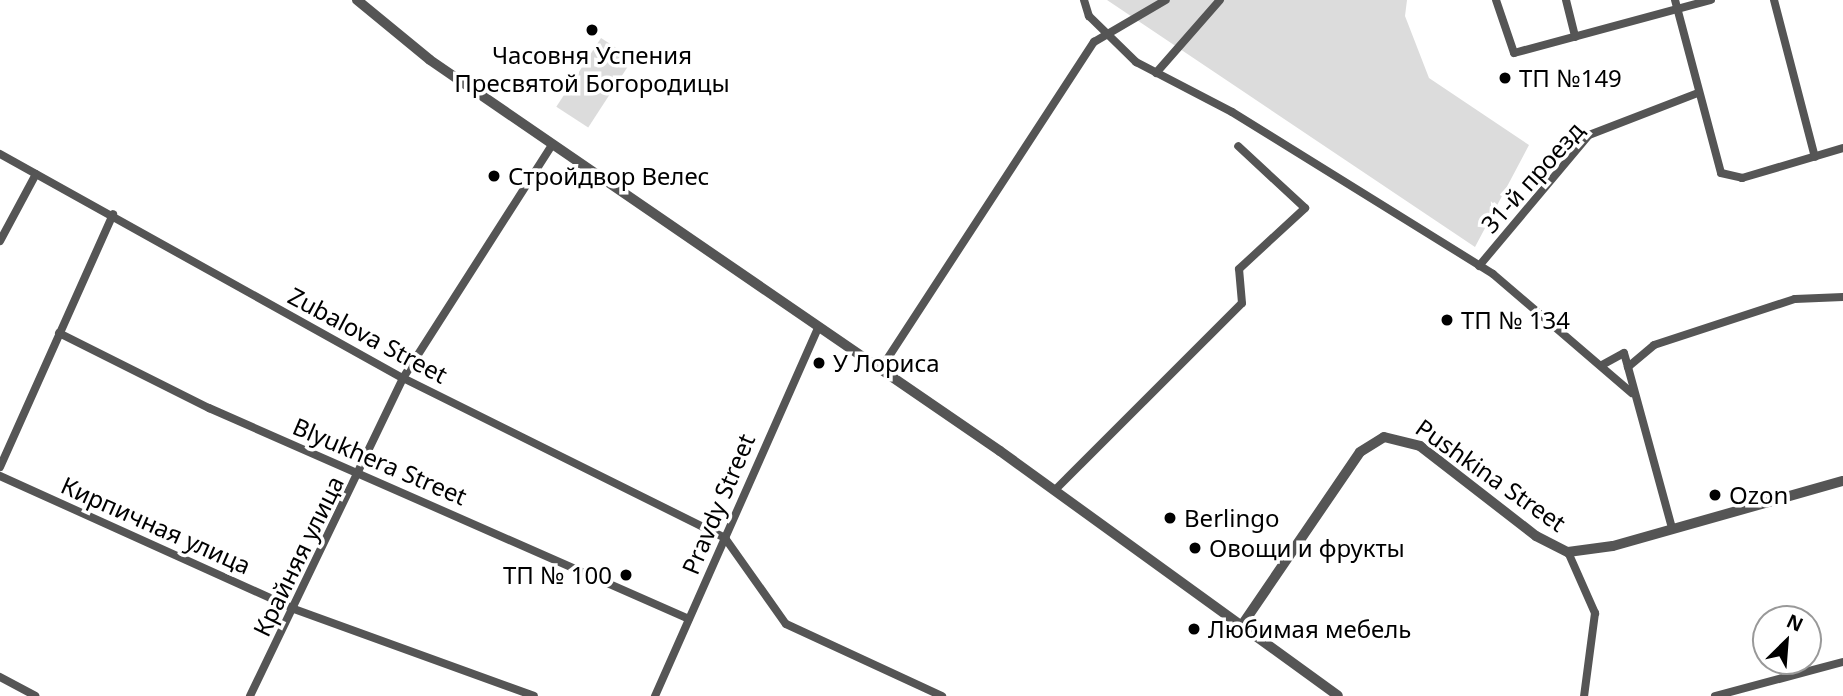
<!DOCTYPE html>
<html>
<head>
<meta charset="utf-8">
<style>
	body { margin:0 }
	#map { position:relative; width:1843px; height:696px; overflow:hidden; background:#fff; font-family:"Noto Sans",sans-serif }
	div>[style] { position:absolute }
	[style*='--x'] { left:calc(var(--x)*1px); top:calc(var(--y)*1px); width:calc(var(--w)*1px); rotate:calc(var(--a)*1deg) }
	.green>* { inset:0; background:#dcdcdc; transform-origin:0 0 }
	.minor>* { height:8px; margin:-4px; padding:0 4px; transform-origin:4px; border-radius:4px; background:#555 }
	.tertiary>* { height:10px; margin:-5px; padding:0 5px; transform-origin:5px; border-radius:5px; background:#555 }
	.dots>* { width:19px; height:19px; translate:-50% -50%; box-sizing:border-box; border:4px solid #fff; border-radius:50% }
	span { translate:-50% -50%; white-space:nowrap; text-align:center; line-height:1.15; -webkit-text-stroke:7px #fff; paint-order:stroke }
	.poi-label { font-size:24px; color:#000 }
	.left { translate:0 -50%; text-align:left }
	.right { translate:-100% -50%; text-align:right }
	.street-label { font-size:24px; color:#000 }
	.north { position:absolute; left:1752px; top:605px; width:70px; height:70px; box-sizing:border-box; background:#fff; border:2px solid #999; border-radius:50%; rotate:25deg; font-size:19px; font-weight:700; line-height:28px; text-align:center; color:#000 }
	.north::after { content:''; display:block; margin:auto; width:24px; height:32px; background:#000; clip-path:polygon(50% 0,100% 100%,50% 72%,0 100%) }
</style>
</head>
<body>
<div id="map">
	<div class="green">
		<div style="clip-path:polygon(1107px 0,1407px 0,1405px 16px,1429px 78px,1529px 145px,1475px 247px)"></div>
		<div style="left:601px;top:38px;width:38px;height:82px;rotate:33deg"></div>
	</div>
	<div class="minor">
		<div style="--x:1084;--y:0;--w:17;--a:73"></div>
		<div style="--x:1089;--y:16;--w:66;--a:44.4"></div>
		<div style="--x:1136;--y:62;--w:108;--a:27.5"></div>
		<div style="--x:1232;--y:112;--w:307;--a:31.8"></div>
		<div style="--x:1493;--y:274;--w:183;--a:40.6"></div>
		<div style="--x:1496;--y:0;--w:56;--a:71.2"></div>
		<div style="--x:1514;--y:53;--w:204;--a:-15.1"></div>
		<div style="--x:1566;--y:0;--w:38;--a:76"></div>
		<div style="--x:1675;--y:0;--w:179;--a:75.1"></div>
		<div style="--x:1721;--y:173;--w:22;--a:13"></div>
		<div style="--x:1742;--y:178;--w:105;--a:-16.5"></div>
		<div style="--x:1774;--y:0;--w:162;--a:75.4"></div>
		<div style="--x:1156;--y:73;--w:97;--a:-48.8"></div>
		<div style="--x:0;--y:154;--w:461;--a:29.1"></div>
		<div style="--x:403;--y:378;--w:360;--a:26.4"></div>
		<div style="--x:725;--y:538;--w:105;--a:54.7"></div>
		<div style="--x:786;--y:624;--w:172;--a:24.8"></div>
		<div style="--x:0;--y:241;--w:76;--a:-61.8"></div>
		<div style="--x:1479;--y:266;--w:171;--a:-50"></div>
		<div style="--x:1589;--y:135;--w:117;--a:-21.1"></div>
		<div style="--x:59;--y:333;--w:168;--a:26.6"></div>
		<div style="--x:209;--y:408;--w:524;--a:23.73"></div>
		<div style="--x:1602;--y:365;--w:25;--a:-29"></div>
		<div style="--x:1624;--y:353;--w:15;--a:74"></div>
		<div style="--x:880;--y:370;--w:392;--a:-56.9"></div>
		<div style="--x:1094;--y:42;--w:83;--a:-30.3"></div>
		<div style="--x:0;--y:467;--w:277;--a:-65.9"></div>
		<div style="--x:0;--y:476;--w:323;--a:24.3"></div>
		<div style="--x:294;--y:609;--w:255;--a:19.9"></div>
		<div style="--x:1055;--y:490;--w:264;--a:-45"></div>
		<div style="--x:1242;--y:303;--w:34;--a:-95"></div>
		<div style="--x:1239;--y:269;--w:90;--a:-42.7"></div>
		<div style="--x:1305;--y:208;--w:91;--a:-137.2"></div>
		<div style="--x:1672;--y:528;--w:167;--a:-105.3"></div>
		<div style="--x:1628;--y:367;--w:34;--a:-40"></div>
		<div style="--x:1654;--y:345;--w:148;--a:-18.1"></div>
		<div style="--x:1795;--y:299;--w:48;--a:-2.4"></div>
		<div style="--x:1568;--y:552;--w:67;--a:66.1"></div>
		<div style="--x:1595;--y:613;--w:84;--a:97.5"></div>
		<div style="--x:0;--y:677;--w:40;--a:28"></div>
		<div style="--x:250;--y:696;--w:353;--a:-64.3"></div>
		<div style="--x:403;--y:378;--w:277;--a:-57.4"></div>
		<div style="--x:655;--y:696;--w:402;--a:-66.1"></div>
		<div style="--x:1715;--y:696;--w:132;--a:-14.9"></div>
	</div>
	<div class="tertiary">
		<div style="--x:357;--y:0;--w:94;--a:39.4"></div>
		<div style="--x:430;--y:60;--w:691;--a:34.45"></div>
		<div style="--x:1000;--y:451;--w:417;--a:35.9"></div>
		<div style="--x:1242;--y:625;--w:209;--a:-55.7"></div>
		<div style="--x:1360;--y:452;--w:28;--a:-32"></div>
		<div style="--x:1384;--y:437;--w:37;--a:14"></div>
		<div style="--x:1420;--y:446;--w:147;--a:37.8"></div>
		<div style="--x:1536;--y:536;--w:36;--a:27"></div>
		<div style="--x:1568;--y:552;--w:45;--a:-7.6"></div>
		<div style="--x:1613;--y:546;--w:239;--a:-15.8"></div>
	</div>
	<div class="dots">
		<div style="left:592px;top:30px;background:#000"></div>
		<div style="left:1505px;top:78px;background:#000"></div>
		<div style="left:494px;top:176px;background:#000"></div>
		<div style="left:1447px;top:320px;background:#000"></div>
		<div style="left:819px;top:363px;background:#000"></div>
		<div style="left:1715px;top:495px;background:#000"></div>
		<div style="left:1170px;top:518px;background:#000"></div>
		<div style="left:1195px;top:548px;background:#000"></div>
		<div style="left:626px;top:575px;background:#000"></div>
		<div style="left:1194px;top:629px;background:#000"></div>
	</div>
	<div class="poi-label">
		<span style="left:592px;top:69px">Часовня Успения<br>Пресвятой Богородицы</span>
		<span class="left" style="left:1519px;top:78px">ТП №149</span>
		<span class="left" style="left:508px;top:176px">Стройдвор Велес</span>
		<span class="left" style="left:1461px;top:320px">ТП № 134</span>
		<span class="left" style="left:833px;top:363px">У Лориса</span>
		<span class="left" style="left:1729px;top:495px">Ozon</span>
		<span class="left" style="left:1184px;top:518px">Berlingo</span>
		<span class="left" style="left:1209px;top:548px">Овощи и фрукты</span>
		<span class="right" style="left:612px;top:575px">ТП № 100</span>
		<span class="left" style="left:1208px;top:629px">Любимая мебель</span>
	</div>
	<div class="street-label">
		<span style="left:1532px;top:177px;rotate:-48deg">31-й проезд</span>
		<span style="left:368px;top:335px;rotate:28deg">Zubalova Street</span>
		<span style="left:380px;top:461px;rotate:23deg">Blyukhera Street</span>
		<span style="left:1491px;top:475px;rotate:35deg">Pushkina Street</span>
		<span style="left:718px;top:504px;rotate:-67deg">Pravdy Street</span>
		<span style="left:156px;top:525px;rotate:24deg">Кирпичная улица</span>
		<span style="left:298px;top:556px;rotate:-64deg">Крайняя улица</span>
	</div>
	<div class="north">N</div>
</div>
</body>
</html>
